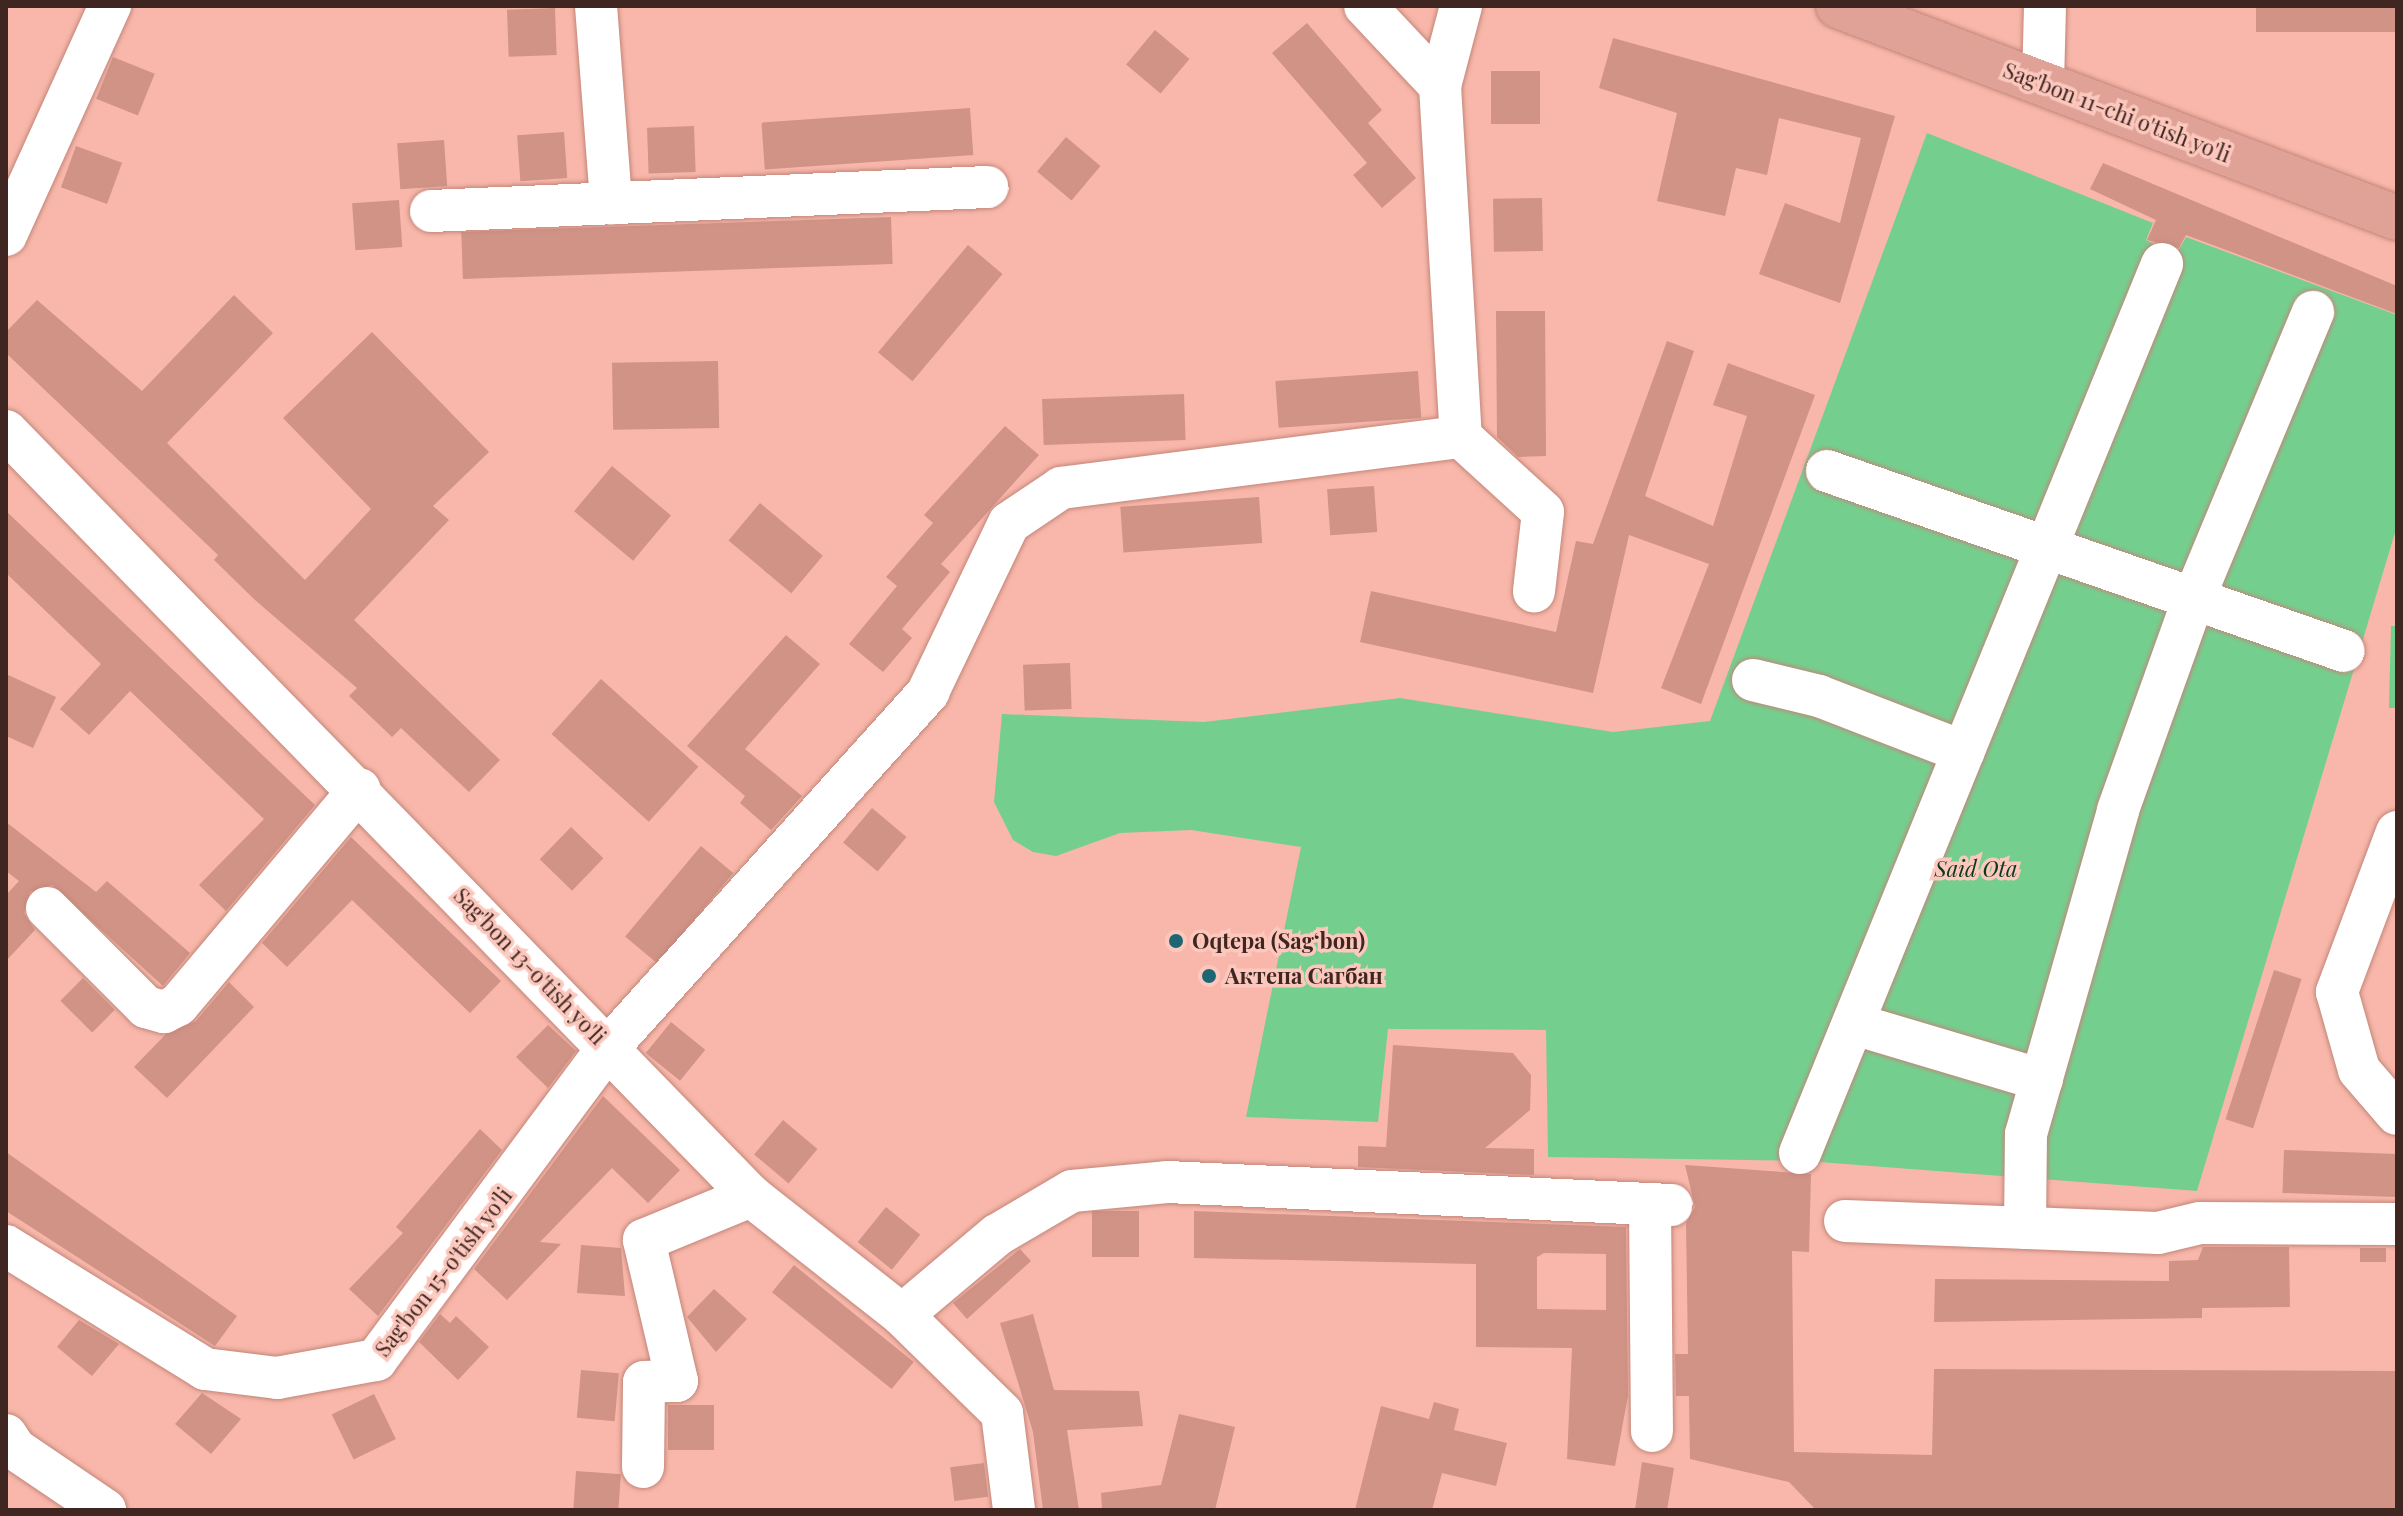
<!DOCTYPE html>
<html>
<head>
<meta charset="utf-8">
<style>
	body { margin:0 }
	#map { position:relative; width:2403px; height:1516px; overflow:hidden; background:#f8b7aa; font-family:"Playfair Display",serif }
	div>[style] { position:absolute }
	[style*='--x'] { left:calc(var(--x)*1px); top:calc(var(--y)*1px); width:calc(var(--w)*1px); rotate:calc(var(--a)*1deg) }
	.green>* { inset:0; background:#74cf8f }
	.building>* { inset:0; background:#d09386; transform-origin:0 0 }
	.roads { filter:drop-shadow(0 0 2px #c3867a) drop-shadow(0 0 2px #c3867a) }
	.minor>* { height:42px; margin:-21px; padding:0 21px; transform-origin:21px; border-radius:21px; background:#fff }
	.major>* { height:44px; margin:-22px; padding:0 22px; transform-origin:22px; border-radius:22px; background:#e0a196 }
	.dots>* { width:22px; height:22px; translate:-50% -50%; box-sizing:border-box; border:4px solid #fcc8bd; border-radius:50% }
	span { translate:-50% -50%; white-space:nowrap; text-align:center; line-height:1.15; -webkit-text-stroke:7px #fcc8bd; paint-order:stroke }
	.street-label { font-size:22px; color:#3f2621 }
	.park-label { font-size:22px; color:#09381c; font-style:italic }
	.poi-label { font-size:22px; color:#3f2621; font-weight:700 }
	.left { translate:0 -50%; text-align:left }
	.frame { position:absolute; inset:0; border:8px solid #3f2621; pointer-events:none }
</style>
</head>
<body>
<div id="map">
	<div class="green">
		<div style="clip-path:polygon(1927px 133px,2153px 223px,2146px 240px,2176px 255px,2186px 237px,2397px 315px,2397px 526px,2197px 1191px,1806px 1161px,1548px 1157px,1546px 1030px,1388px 1029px,1378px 1122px,1246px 1117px,1301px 847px,1191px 830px,1120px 833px,1056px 856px,1033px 852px,1013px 840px,994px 802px,1002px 714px,1204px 722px,1400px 698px,1613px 732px,1710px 721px)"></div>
		<div style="clip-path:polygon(2391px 626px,2397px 626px,2397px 708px,2389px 708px)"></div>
	</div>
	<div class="building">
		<div style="left:2256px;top:6px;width:141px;height:26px"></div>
		<div style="left:555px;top:8px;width:47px;height:48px;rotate:88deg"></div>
		<div style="clip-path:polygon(1307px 23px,1382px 110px,1368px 123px,1416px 178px,1382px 208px,1353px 175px,1367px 163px,1272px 53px)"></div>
		<div style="left:1155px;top:30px;width:45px;height:45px;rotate:40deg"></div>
		<div style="clip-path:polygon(1613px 38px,1895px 116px,1840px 303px,1759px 274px,1785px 203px,1840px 223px,1861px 138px,1779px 118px,1767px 175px,1736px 168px,1725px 216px,1657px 201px,1677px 113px,1599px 88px)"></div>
		<div style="left:113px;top:57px;width:45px;height:45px;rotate:22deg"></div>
		<div style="left:1540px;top:71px;width:53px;height:49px;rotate:90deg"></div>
		<div style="left:970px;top:108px;width:47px;height:209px;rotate:86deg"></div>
		<div style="left:694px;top:126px;width:46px;height:47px;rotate:88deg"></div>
		<div style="left:564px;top:132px;width:46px;height:47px;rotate:86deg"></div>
		<div style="left:1066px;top:137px;width:45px;height:45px;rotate:40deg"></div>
		<div style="left:444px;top:140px;width:46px;height:47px;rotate:86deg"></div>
		<div style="left:76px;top:146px;width:49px;height:44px;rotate:20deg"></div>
		<div style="clip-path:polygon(2103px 163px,2397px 286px,2397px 314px,2186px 235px,2179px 248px,2147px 240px,2156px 220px,2090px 189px)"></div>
		<div style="left:1542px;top:198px;width:53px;height:49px;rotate:89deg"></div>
		<div style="left:399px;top:200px;width:47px;height:47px;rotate:86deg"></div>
		<div style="left:891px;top:217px;width:47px;height:430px;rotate:88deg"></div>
		<div style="left:968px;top:245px;width:45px;height:140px;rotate:40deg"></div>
		<div style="clip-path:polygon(234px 295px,273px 333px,167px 443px,305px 580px,371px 509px,283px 418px,372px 332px,489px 452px,433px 506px,449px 520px,354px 620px,500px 760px,469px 792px,401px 728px,392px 737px,349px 696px,357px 688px,255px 600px,214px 560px,218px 555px,6px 353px,6px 332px,37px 300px,142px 391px)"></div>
		<div style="clip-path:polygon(1496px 311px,1545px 311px,1546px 456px,1518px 457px,1497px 437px)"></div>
		<div style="clip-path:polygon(1667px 341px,1694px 351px,1645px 496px,1713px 526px,1747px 416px,1713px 405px,1728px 363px,1815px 395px,1701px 704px,1661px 688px,1709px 564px,1629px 535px,1593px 693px,1360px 642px,1371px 591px,1556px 632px,1576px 541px,1593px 544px)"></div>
		<div style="left:718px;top:361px;width:67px;height:106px;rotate:89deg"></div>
		<div style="left:1418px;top:371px;width:47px;height:143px;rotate:86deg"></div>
		<div style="left:1184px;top:394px;width:46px;height:142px;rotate:88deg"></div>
		<div style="clip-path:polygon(1005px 426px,1039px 455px,941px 564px,950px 572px,902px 629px,912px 638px,883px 672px,849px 644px,897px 586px,886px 577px,933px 523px,924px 515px)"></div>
		<div style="left:612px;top:466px;width:77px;height:59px;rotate:40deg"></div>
		<div style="left:1374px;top:486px;width:46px;height:47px;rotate:86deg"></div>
		<div style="left:1259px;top:497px;width:46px;height:139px;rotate:86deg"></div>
		<div style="left:760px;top:503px;width:82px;height:49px;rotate:40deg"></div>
		<div style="clip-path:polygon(6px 511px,315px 805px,226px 911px,199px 885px,264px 819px,130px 691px,89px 735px,60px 709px,101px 664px,6px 573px)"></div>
		<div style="clip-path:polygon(786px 635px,820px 664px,745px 749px,802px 796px,771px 830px,740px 803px,745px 796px,687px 746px)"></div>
		<div style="left:1070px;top:663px;width:46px;height:47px;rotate:88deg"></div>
		<div style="clip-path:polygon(6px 674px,56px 697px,33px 748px,6px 736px)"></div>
		<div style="left:601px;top:679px;width:131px;height:74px;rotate:42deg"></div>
		<div style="left:872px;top:808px;width:45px;height:45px;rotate:40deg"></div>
		<div style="clip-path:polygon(6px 822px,96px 892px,107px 881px,190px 953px,163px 986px,52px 885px,30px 892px,24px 913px,35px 930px,6px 961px,6px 895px,19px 881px,6px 871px)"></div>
		<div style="left:571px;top:827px;width:45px;height:45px;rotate:44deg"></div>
		<div style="clip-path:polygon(351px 837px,501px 981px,470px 1013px,352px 900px,287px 967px,262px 943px)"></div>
		<div style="left:701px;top:846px;width:42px;height:118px;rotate:40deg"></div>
		<div style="left:2274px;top:970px;width:29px;height:157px;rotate:18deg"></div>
		<div style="left:83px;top:978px;width:45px;height:32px;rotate:45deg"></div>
		<div style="clip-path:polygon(229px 982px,254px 1007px,167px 1098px,134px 1067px,166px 1034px,196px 1021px)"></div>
		<div style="left:671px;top:1022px;width:44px;height:40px;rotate:39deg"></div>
		<div style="clip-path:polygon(548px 1025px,576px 1051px,548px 1088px,516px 1057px)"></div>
		<div style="clip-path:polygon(1393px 1045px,1513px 1053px,1531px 1075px,1530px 1110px,1485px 1148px,1534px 1149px,1534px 1175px,1358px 1167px,1358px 1146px,1386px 1147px)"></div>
		<div style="clip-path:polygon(603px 1096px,680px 1170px,648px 1203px,612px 1168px,540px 1242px,561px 1244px,507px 1300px,474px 1269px)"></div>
		<div style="left:783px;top:1120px;width:45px;height:45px;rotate:40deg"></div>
		<div style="clip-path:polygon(480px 1129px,502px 1150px,378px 1316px,349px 1289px,403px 1233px,396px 1227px)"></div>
		<div style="left:2284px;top:1150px;width:113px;height:43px;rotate:2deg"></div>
		<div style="clip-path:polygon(6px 1152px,237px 1316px,215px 1346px,6px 1211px)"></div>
		<div style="clip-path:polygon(1685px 1165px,1811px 1174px,1809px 1252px,1792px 1251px,1794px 1452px,1932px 1455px,1934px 1369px,2397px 1371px,2397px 1510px,1816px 1510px,1789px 1482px,1690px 1459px,1689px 1396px,1676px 1396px,1675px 1354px,1688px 1354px,1686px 1223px,1695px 1207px)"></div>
		<div style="left:886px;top:1207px;width:44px;height:45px;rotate:39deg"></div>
		<div style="left:1139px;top:1211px;width:46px;height:47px;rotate:90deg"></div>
		<div style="clip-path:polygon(evenodd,1194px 1211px,1626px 1227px,1628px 1396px,1615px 1466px,1567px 1459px,1572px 1348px,1476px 1347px,1476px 1264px,1194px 1258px,1194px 1211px,1544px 1253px,1606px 1254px,1606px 1310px,1537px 1309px,1537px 1257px,1544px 1253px)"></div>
		<div style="clip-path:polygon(581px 1245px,621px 1248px,625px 1296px,577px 1293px)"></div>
		<div style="clip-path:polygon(2203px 1247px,2289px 1247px,2290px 1307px,2202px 1308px,2202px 1318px,1934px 1322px,1935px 1279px,2169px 1281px,2169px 1261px,2198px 1260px)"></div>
		<div style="left:2360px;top:1248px;width:26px;height:14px"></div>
		<div style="clip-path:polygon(1020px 1249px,1031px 1261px,967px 1319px,953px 1303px)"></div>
		<div style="left:794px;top:1265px;width:154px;height:35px;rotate:39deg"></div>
		<div style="clip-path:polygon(714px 1289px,747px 1319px,716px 1352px,687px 1317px)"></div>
		<div style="clip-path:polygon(440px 1314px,450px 1323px,456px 1316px,489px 1347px,458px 1380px,419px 1342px)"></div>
		<div style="clip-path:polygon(1033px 1314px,1054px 1390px,1139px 1391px,1143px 1426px,1067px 1430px,1079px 1510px,1043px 1510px,1033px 1432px,1000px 1323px)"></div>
		<div style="clip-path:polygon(79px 1320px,119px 1344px,92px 1376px,57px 1347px)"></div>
		<div style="left:581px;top:1370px;width:38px;height:48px;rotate:5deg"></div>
		<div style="clip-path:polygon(202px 1393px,241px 1419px,211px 1454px,175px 1424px)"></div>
		<div style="left:374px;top:1394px;width:50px;height:47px;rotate:64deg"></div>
		<div style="clip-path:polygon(1434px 1402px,1459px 1409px,1454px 1430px,1507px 1443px,1496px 1486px,1442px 1473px,1432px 1510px,1355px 1510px,1381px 1406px,1429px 1419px)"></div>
		<div style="left:668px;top:1405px;width:46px;height:45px"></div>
		<div style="clip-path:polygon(1179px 1414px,1235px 1427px,1215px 1510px,1102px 1510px,1101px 1493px,1161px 1485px)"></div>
		<div style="clip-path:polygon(1642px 1462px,1674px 1468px,1667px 1510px,1635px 1510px)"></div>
		<div style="left:984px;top:1463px;width:34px;height:34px;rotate:83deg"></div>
		<div style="left:576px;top:1471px;width:45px;height:39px;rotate:4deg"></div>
	</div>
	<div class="roads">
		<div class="minor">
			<div style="--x:596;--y:6;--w:198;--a:85.6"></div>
			<div style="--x:1365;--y:6;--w:110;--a:46.8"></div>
			<div style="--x:1440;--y:86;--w:352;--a:86.6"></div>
			<div style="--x:1461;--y:437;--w:111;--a:42.4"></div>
			<div style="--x:1543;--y:512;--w:80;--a:96.5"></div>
			<div style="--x:2043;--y:83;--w:77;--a:-88.5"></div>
			<div style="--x:1440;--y:86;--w:83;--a:-75.3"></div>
			<div style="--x:431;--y:211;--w:557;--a:-2.47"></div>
			<div style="--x:6;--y:235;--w:252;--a:-65.6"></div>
			<div style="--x:6;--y:431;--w:1068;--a:45.76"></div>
			<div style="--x:751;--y:1196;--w:192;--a:38.2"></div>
			<div style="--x:902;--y:1315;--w:140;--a:44.4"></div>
			<div style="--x:1002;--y:1413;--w:98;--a:82.9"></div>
			<div style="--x:1827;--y:471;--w:547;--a:19.2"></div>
			<div style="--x:1753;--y:680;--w:68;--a:13.6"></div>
			<div style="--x:1819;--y:696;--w:155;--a:21.1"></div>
			<div style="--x:2397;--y:832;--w:171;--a:110.6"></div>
			<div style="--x:2337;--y:992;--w:81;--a:74.2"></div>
			<div style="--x:2359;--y:1070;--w:58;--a:49.2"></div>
			<div style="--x:47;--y:908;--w:140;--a:45"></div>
			<div style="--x:146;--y:1007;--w:19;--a:16"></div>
			<div style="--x:164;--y:1012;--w:16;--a:-27"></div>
			<div style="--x:178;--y:1005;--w:282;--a:-49.9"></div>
			<div style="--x:1854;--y:1024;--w:196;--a:16.6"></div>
			<div style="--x:1800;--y:1153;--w:960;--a:-67.84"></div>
			<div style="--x:1650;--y:1204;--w:227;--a:89.5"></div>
			<div style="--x:1845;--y:1221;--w:313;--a:2.2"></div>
			<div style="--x:2158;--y:1233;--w:43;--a:-13.4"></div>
			<div style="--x:2200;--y:1223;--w:197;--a:0.3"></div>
			<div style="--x:2025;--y:1228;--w:94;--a:-89.4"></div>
			<div style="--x:2026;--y:1134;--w:337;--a:-74.1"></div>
			<div style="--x:2118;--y:810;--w:225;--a:-70.3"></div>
			<div style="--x:2194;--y:598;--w:310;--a:-67.4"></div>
			<div style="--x:6;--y:1246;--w:234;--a:31.7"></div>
			<div style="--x:205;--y:1369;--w:73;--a:7.1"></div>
			<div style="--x:277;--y:1378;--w:101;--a:-10.3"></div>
			<div style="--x:376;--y:1360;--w:389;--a:-53.4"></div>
			<div style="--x:608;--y:1048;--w:479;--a:-48"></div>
			<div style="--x:928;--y:692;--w:187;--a:-64.4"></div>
			<div style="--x:1009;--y:523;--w:63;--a:-33.9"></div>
			<div style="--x:1061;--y:488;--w:403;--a:-7.3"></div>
			<div style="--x:902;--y:1315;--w:124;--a:-40.1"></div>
			<div style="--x:997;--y:1235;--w:87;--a:-30.4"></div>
			<div style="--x:1072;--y:1191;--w:95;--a:-5.4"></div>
			<div style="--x:1167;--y:1182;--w:505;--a:2.61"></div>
			<div style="--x:6;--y:1435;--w:17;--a:57"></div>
			<div style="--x:15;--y:1449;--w:109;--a:34.1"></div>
			<div style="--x:643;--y:1467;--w:85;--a:-89.3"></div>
			<div style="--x:644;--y:1382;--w:33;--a:-2"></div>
			<div style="--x:677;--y:1381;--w:145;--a:-103.2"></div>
			<div style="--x:644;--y:1240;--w:116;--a:-22.4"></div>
		</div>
		<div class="major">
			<div style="--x:1838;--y:6;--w:598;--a:20.77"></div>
		</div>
	</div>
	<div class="dots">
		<div style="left:1176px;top:941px;background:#1e6673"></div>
		<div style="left:1209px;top:976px;background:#1e6673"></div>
	</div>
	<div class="street-label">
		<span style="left:2117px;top:112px;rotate:21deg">Sag'bon 11-chi o'tish yo'li</span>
		<span style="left:530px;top:966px;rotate:46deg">Sag'bon 13-o'tish yo'li</span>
		<span style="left:443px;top:1272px;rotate:-52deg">Sag'bon 15-o'tish yo'li</span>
	</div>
	<div class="park-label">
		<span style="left:1976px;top:869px">Said Ota</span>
	</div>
	<div class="poi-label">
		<span class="left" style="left:1192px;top:941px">Oqtepa (Sagʻbon)</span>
		<span class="left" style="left:1225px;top:976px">Актепа Сагбан</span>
	</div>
	<div class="frame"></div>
</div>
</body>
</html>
